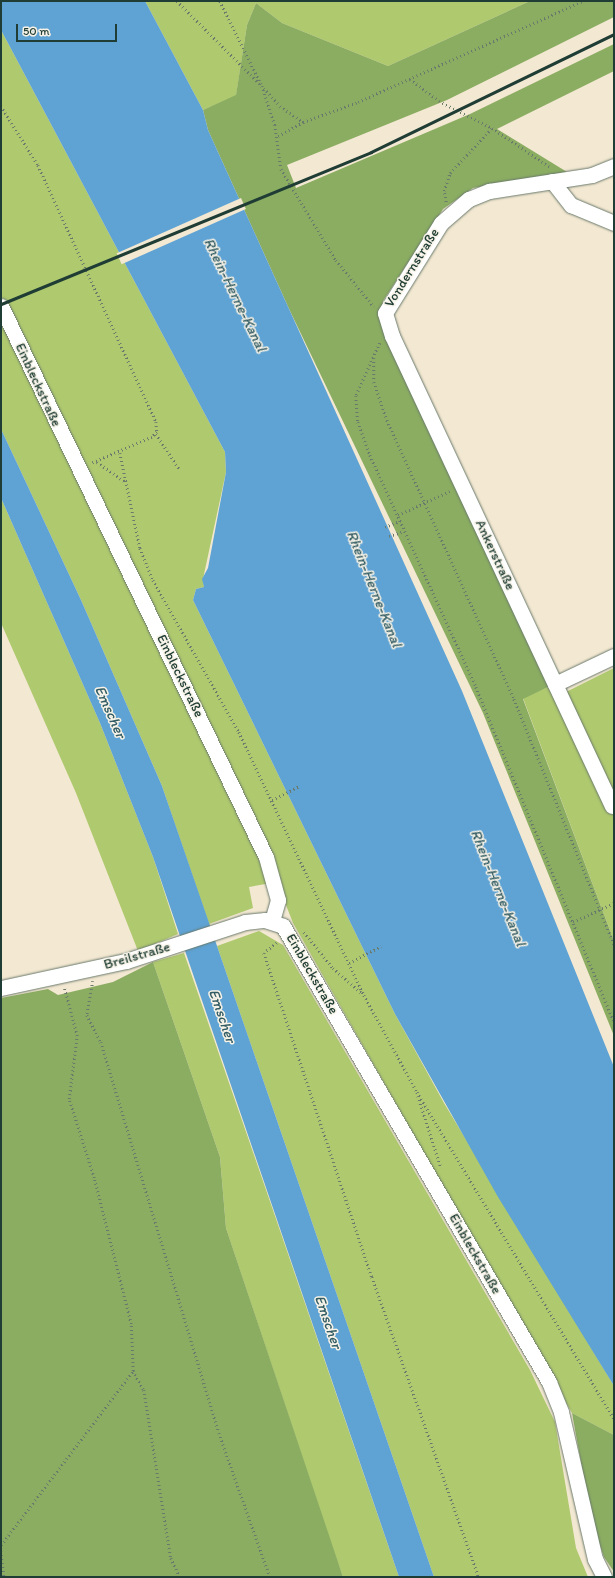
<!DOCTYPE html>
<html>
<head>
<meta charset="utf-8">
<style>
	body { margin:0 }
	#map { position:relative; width:615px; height:1578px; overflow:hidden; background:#f3e8d2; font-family:Itim,sans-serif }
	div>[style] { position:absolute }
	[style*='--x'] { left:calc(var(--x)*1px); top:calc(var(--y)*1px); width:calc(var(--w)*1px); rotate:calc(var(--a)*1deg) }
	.green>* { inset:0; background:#afc96f }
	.forest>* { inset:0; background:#8bad62 }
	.water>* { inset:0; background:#5fa3d4 }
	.pier>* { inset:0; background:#f3e8d2; transform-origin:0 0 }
	.path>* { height:2.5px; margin-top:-1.25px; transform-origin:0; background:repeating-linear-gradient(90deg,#69796b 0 1px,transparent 0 4px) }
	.roads { filter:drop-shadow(0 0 1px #69796b) drop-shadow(0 0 1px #69796b) }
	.street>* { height:15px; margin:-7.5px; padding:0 7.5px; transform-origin:7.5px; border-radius:7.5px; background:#fff }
	.rail>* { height:3px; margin:-1.5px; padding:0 1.5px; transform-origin:1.5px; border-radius:1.5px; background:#1f3d34 }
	span { translate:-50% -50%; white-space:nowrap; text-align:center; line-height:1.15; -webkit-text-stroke:3px #f7f3e8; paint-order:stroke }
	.street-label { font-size:14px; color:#1f3d34 }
	.water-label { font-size:15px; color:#325c64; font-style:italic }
	.frame { position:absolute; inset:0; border:2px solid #1f3d34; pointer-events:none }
	.scale { position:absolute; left:16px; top:24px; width:101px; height:18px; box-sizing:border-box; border:2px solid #1f3d34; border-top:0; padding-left:5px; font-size:12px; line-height:14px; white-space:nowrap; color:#1f3d34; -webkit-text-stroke:3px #f7f3e8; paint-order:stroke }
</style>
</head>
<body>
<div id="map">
	<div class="green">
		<div style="clip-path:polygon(145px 1px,530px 1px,388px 66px,282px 23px,256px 3px,247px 25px,236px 96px,203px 110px)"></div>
		<div style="clip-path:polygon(1px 30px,225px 452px,226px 472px,203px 579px,204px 587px,196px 589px,193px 600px,395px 1014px,444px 1103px,614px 1386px,614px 1435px,572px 1413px,293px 923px,277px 882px,249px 887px,253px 908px,209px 924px,162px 786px,81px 600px,1px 429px)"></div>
		<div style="clip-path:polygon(1px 498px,100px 723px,153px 857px,178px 934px,138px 951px,76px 793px,1px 623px)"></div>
		<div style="clip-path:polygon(614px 668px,614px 941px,523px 698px,550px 686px,566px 692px)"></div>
		<div style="clip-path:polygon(259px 931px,283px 945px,530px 1370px,555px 1422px,576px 1548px,588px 1577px,434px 1577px,217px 946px)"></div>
		<div style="clip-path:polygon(184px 953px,263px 1181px,399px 1577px,343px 1577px,334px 1552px,226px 1228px,220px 1157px,153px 962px)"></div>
	</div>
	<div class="forest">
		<div style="clip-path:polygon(530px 1px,614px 1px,614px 17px,447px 100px,287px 165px,296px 188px,470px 114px,614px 44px,614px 71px,497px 129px,567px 172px,473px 188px,443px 209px,383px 301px,380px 318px,550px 686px,523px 699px,614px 941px,614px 1036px,483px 713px,290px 311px,208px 130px,203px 110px,236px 95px,247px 25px,256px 3px,282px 23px,388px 66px)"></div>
		<div style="clip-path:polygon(153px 962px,220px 1157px,226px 1228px,343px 1577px,1px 1577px,1px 998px,48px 989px,58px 995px,113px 982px)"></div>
		<div style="clip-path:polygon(572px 1413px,614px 1435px,614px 1572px,604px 1557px,592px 1523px)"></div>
	</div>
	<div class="water">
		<div style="clip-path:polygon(1px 1px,145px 1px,203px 110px,208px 130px,462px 691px,614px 1067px,614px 1386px,498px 1197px,395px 1014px,193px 600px,196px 589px,204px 587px,202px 579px,208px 568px,226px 472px,225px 452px,1px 30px)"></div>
		<div style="clip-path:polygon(1px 429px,81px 600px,162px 786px,434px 1577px,399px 1577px,153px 857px,100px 723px,1px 498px)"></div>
	</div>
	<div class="pier">
		<div style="left:241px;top:198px;width:12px;height:136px;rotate:66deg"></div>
	</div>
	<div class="path">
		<div style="--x:177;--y:1;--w:117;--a:45"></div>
		<div style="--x:220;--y:1;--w:95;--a:63.7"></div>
		<div style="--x:262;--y:86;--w:41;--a:71.6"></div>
		<div style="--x:275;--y:125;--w:44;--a:82.2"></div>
		<div style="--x:281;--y:169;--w:106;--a:58.9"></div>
		<div style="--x:336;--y:260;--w:60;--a:51"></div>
		<div style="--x:410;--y:79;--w:36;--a:37"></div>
		<div style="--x:439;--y:101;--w:59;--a:27"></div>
		<div style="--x:492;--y:128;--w:70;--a:33.9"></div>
		<div style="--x:264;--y:88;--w:24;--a:48"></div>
		<div style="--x:280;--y:106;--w:28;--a:35"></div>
		<div style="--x:1;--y:106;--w:70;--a:57.9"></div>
		<div style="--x:38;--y:165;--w:283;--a:65.3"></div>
		<div style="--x:156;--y:422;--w:10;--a:84"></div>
		<div style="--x:157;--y:432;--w:7;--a:135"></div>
		<div style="--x:152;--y:437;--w:65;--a:156.6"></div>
		<div style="--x:278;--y:136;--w:29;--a:-29"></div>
		<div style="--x:303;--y:122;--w:59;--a:-20"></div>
		<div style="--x:358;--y:102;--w:247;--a:-24.2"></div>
		<div style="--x:446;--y:202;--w:11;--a:-100"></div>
		<div style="--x:444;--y:191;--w:19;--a:-72"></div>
		<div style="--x:450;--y:173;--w:62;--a:-47"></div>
		<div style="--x:380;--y:343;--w:58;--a:114.4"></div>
		<div style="--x:356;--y:396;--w:26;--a:86"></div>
		<div style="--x:358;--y:422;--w:35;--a:70"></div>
		<div style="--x:370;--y:455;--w:255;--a:65.4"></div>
		<div style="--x:476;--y:687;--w:362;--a:67.6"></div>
		<div style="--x:374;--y:358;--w:24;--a:90"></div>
		<div style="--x:374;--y:382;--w:40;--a:71.1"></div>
		<div style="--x:387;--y:420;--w:307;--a:65.5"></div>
		<div style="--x:514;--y:699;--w:265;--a:67.8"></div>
		<div style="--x:156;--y:434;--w:43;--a:56.3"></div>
		<div style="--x:120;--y:453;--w:97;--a:78.1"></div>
		<div style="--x:140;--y:548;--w:35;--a:68"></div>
		<div style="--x:153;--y:580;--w:175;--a:60.5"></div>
		<div style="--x:239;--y:732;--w:291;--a:64.6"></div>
		<div style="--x:364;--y:995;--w:111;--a:61.3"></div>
		<div style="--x:417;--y:1092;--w:381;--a:58.9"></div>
		<div style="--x:97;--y:462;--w:35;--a:35"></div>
		<div style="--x:398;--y:515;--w:57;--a:-24.8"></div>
		<div style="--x:385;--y:527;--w:16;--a:-22"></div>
		<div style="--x:389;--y:536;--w:16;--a:-18"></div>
		<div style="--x:272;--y:800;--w:31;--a:-27"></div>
		<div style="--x:573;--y:922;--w:45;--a:-24.9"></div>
		<div style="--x:304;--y:932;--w:46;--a:51.1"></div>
		<div style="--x:333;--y:968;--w:38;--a:41"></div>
		<div style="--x:277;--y:943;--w:16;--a:142"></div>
		<div style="--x:264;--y:953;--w:342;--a:71.6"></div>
		<div style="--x:372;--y:1277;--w:319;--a:70.4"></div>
		<div style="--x:349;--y:963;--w:36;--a:-28"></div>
		<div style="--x:93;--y:981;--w:35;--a:100"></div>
		<div style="--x:87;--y:1015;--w:30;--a:63"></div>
		<div style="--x:101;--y:1042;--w:408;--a:73.2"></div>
		<div style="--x:219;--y:1433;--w:153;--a:70.5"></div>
		<div style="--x:418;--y:1096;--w:75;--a:72.1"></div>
		<div style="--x:133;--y:1371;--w:22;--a:60"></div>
		<div style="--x:144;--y:1390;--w:170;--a:80.9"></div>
		<div style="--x:171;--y:1558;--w:21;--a:65"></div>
		<div style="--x:1;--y:1545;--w:218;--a:-52.8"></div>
		<div style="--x:133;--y:1371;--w:47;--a:-92.4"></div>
		<div style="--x:131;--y:1324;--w:151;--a:-104.2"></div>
		<div style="--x:94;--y:1178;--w:83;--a:-107.6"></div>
		<div style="--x:69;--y:1099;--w:64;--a:-82.8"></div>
		<div style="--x:77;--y:1036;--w:51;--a:-104.9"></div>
		<div style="--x:1;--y:1551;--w:26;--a:83"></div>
	</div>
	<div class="roads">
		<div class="street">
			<div style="--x:552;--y:181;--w:31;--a:52"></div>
			<div style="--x:571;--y:205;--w:47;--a:22.7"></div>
			<div style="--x:1;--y:306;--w:611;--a:64.32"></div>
			<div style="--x:266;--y:857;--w:45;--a:74.4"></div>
			<div style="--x:278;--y:900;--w:22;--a:106"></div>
			<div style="--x:555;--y:684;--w:65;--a:-25.4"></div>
			<div style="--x:612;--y:806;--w:519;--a:-115.08"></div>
			<div style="--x:392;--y:336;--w:24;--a:-107"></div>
			<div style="--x:385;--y:313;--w:106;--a:-58.1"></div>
			<div style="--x:441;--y:223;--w:37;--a:-41"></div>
			<div style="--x:469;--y:199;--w:22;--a:-22"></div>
			<div style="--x:489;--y:191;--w:104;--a:-8.8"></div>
			<div style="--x:592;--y:175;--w:24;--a:-22"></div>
			<div style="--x:1;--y:988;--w:128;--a:-12.2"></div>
			<div style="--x:126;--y:961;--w:125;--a:-18.1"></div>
			<div style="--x:245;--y:922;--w:20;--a:-6"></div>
			<div style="--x:265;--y:920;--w:19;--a:18"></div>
			<div style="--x:283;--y:926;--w:528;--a:59.74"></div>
			<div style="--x:549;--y:1382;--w:32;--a:68"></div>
			<div style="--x:561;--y:1412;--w:151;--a:77"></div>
			<div style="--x:595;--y:1559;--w:20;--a:63"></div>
		</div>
	</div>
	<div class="rail">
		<div style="--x:1;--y:304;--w:400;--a:-22.3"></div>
		<div style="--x:371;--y:152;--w:270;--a:-25.9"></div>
	</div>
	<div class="street-label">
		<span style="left:412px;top:268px;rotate:-58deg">Vondernstraße</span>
		<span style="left:38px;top:385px;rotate:65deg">Einbleckstraße</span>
		<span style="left:495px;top:555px;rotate:65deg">Ankerstraße</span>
		<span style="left:180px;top:676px;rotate:64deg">Einbleckstraße</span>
		<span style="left:137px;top:956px;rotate:-16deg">Breilstraße</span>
		<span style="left:312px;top:974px;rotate:60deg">Einbleckstraße</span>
		<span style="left:475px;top:1254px;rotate:60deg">Einbleckstraße</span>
	</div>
	<div class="water-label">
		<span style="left:235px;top:295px;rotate:64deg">Rhein-Herne-Kanal</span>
		<span style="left:374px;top:589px;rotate:68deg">Rhein-Herne-Kanal</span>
		<span style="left:110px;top:712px;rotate:66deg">Emscher</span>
		<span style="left:498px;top:888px;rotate:68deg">Rhein-Herne-Kanal</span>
		<span style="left:222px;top:1016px;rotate:71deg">Emscher</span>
		<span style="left:328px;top:1322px;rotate:71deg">Emscher</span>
	</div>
	<div class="frame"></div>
	<div class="scale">50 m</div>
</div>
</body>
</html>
